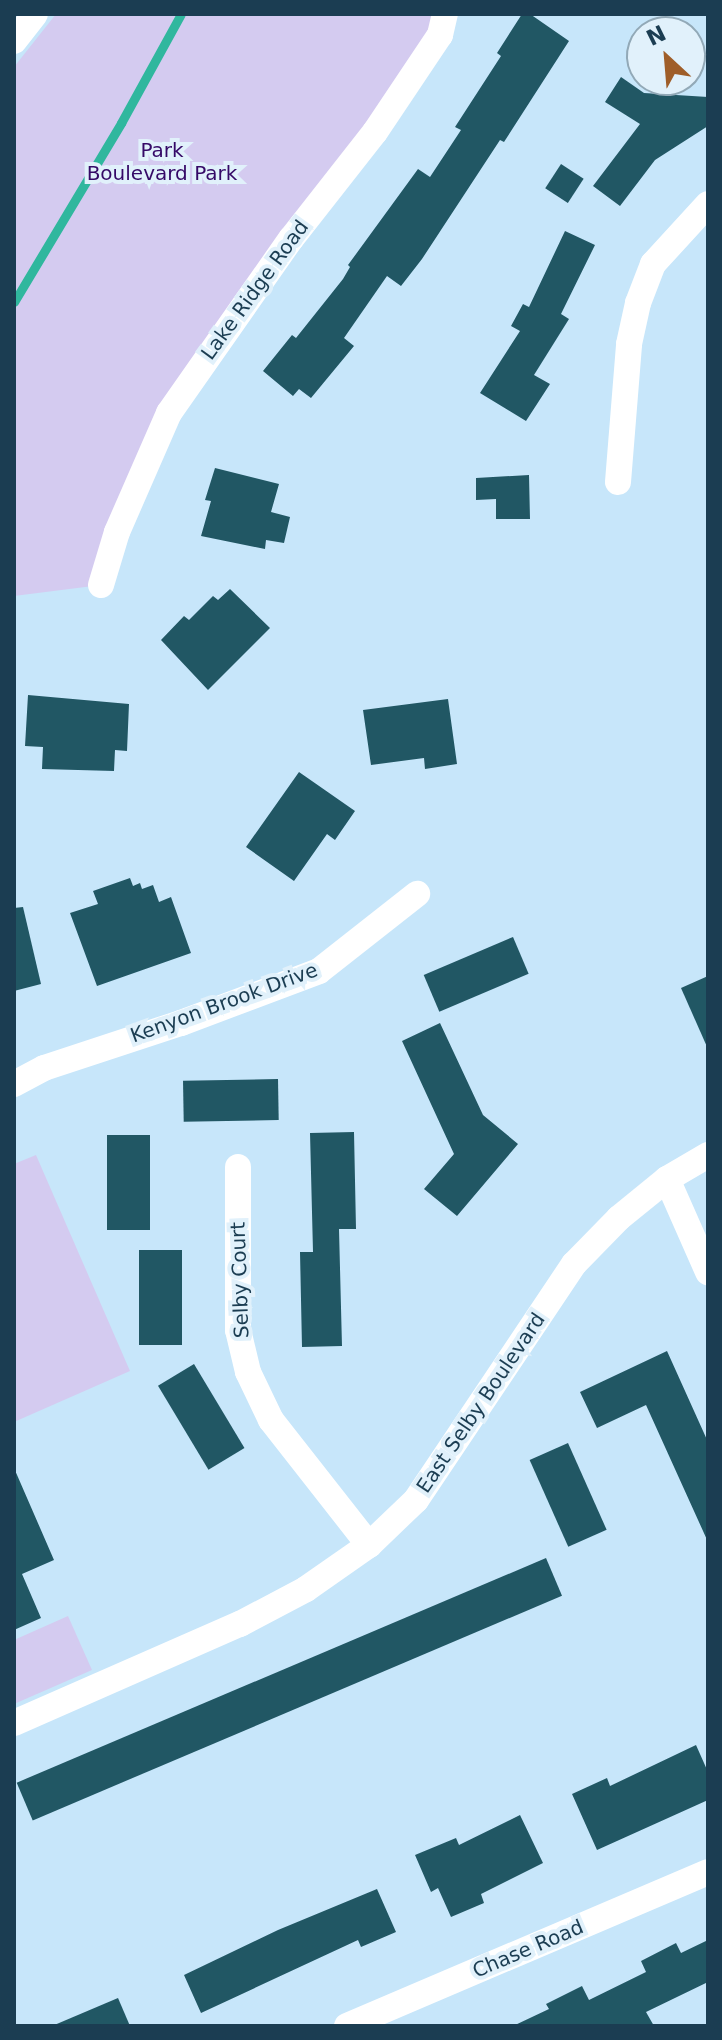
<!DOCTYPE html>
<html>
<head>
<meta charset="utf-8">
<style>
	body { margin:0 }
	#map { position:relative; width:722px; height:2040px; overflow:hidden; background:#c7e6fa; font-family:"DejaVu Sans",sans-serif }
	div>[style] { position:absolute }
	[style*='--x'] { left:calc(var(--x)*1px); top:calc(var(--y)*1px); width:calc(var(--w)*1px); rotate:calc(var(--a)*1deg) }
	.green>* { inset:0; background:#d4cbf0 }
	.stream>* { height:9px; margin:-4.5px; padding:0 4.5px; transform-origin:4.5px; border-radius:4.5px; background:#30b79e }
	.building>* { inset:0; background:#215764; transform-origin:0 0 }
	.street>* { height:26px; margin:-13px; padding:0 13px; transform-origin:13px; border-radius:13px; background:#fff }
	span { translate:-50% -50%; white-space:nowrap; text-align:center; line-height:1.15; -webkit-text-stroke:8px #e1f1fb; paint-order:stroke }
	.park-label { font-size:20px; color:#350967 }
	.street-label { font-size:20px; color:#1b3d52 }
	.frame { position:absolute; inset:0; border:16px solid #1b3d52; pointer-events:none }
	.north { position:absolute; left:626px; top:16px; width:80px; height:80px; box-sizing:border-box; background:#e1f1fb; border:2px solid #92a9b7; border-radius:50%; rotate:334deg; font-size:22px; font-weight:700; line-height:32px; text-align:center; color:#1b3d52 }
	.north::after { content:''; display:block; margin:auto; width:28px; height:36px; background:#9f5e29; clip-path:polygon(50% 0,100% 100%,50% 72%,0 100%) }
</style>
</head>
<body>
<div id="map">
	<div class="green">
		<div style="clip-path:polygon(56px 14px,445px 14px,217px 341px,101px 585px,14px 596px,14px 67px)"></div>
		<div style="clip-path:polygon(36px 1155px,130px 1371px,14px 1422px,14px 1164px)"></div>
		<div style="clip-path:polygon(68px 1616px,92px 1670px,14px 1704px,14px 1640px)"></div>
	</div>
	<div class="stream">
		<div style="--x:14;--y:302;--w:209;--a:-59.1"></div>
		<div style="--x:121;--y:123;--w:124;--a:-61.2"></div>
	</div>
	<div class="building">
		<div style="clip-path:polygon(522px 14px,530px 14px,569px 41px,504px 142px,500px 140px,422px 259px,401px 286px,387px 276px,344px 338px,354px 346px,311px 398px,299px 389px,293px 396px,263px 371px,292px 335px,296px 338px,343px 279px,350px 267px,348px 265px,418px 169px,430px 177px,461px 130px,455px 127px,501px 56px,497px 53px)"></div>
		<div style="clip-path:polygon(621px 77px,644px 93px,708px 97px,708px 126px,655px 160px,620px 206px,593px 186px,640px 124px,605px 102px)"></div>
		<div style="left:561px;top:164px;width:27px;height:29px;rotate:33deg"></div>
		<div style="clip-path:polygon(565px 231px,595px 245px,561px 314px,569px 319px,534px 375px,550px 384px,526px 421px,480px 393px,520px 331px,511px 326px,523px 304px,529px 307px)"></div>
		<div style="clip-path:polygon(215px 468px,279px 484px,271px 512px,290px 517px,284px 543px,266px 540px,265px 549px,201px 536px,211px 501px,205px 500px)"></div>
		<div style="clip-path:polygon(529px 475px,530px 519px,496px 519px,496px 499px,476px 500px,476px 478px)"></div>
		<div style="clip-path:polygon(230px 589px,270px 628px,208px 690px,161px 640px,184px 616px,189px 620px,213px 596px,218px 600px)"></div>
		<div style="clip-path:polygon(28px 695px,129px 704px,127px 751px,115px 750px,114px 771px,42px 769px,43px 747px,25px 746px)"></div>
		<div style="clip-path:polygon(448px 699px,457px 764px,425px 769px,424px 758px,371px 765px,363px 710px)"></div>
		<div style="clip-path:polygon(299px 772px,355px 811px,335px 840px,327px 834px,294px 881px,246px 847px)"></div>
		<div style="clip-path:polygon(130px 878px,133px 886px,140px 883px,142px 889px,153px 885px,159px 902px,171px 897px,191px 953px,97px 986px,70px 913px,98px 904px,93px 891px)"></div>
		<div style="clip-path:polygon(23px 907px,41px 984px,14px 991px,14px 908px)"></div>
		<div style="left:513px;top:937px;width:40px;height:97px;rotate:67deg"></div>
		<div style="clip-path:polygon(708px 976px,708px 1049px,681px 988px)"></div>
		<div style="clip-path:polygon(440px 1023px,483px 1115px,518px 1144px,457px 1216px,424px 1189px,454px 1154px,402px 1041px)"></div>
		<div style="left:278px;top:1079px;width:41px;height:95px;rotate:89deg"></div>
		<div style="clip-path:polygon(354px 1132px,356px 1229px,339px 1229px,342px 1346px,302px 1347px,300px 1252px,313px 1252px,310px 1133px)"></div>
		<div style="left:150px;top:1135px;width:95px;height:43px;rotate:90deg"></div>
		<div style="left:139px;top:1250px;width:43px;height:95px"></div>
		<div style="clip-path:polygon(667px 1351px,708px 1442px,708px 1542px,646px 1405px,597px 1428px,580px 1392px)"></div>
		<div style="left:194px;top:1364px;width:98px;height:42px;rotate:59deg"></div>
		<div style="left:568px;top:1443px;width:95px;height:42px;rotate:66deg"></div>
		<div style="clip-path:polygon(14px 1468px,54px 1560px,22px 1574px,41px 1618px,14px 1630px)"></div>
		<div style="left:546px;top:1558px;width:41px;height:575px;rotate:67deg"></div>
		<div style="clip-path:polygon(696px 1745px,708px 1772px,708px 1800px,597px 1850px,572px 1794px,607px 1778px,610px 1786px)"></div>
		<div style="clip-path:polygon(520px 1815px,543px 1863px,481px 1894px,484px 1903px,451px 1917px,438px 1888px,431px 1892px,415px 1855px,456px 1838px,459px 1845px)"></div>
		<div style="clip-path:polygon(377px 1889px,396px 1932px,361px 1947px,358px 1940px,201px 2013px,184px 1975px,278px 1930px)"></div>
		<div style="clip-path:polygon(708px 1940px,708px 1982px,646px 2012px,654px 2026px,513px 2026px,549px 2009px,546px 2004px,582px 1986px,589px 2000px,646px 1972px,641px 1961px,676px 1943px,681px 1953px)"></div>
		<div style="clip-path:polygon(118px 1998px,130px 2026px,52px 2026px)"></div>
	</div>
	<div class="street">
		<div style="--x:14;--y:41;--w:34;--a:-52"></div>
		<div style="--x:618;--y:482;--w:138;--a:-85.4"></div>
		<div style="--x:629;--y:344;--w:42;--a:-77.6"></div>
		<div style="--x:638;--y:303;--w:42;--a:-69"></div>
		<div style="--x:653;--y:264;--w:81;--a:-47.5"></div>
		<div style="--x:101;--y:585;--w:55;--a:-73.2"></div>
		<div style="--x:117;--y:532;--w:130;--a:-66.4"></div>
		<div style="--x:169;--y:413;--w:213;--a:-55"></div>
		<div style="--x:291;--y:239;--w:136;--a:-51.9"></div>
		<div style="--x:375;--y:132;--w:117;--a:-56.2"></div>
		<div style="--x:440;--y:35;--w:22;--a:-77"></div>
		<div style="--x:14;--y:1084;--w:34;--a:-28"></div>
		<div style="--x:44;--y:1068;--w:144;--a:-18.2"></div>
		<div style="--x:181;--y:1023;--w:147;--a:-20.6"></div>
		<div style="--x:319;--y:971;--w:125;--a:-38.2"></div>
		<div style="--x:238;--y:1167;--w:163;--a:90"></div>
		<div style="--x:238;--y:1330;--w:43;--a:76.6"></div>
		<div style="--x:248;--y:1372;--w:53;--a:64.4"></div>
		<div style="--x:271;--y:1420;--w:159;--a:51.9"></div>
		<div style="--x:667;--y:1179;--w:102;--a:66.2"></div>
		<div style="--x:14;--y:1723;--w:247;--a:-23.7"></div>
		<div style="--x:240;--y:1624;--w:75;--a:-27.9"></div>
		<div style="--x:306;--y:1589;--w:77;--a:-34.9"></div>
		<div style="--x:369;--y:1545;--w:65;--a:-43.8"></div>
		<div style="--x:416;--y:1500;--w:284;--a:-56.2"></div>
		<div style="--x:574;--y:1264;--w:64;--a:-45.6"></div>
		<div style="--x:619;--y:1218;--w:62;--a:-39.1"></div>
		<div style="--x:667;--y:1179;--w:48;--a:-30.3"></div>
		<div style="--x:347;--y:2026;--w:392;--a:-23.1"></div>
	</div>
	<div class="park-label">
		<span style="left:162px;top:162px">Park<br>Boulevard Park</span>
	</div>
	<div class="street-label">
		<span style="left:255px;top:290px;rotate:-54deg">Lake Ridge Road</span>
		<span style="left:224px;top:1003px;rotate:-20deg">Kenyon Brook Drive</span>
		<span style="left:240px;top:1280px;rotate:-92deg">Selby Court</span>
		<span style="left:481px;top:1403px;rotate:-56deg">East Selby Boulevard</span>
		<span style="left:528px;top:1949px;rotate:-23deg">Chase Road</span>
	</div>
	<div class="frame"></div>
	<div class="north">N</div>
</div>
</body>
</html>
